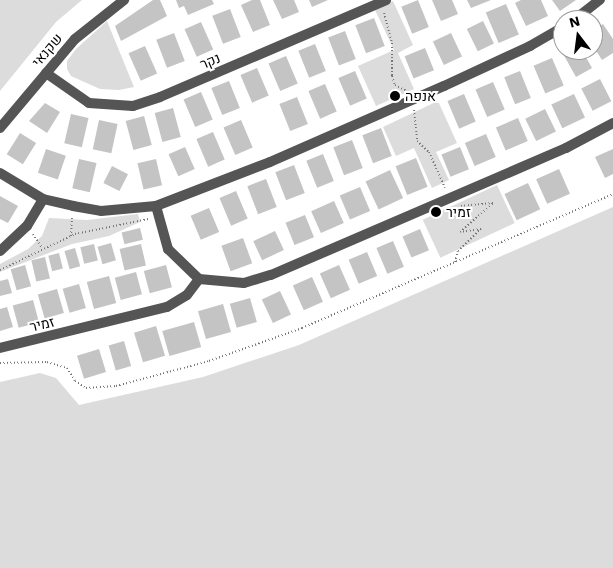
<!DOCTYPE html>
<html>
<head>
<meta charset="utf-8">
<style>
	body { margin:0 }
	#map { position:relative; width:613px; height:568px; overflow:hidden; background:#fff; font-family:"Work Sans",Heebo,sans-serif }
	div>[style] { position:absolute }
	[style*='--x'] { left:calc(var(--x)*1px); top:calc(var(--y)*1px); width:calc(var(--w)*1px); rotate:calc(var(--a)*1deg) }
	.green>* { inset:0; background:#dcdcdc; transform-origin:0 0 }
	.building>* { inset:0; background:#c4c4c4; transform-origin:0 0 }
	.path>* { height:2px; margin-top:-1px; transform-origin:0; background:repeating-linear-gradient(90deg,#777 0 1px,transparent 0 3.5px) }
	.minor>* { height:10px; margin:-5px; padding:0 5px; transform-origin:5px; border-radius:5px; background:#555 }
	.dots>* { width:14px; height:14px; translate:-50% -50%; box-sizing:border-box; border:2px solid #fff; border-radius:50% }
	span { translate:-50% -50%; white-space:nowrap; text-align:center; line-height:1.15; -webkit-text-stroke:4px #fff; paint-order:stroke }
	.street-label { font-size:14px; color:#000 }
	.poi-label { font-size:14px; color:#000 }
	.left { translate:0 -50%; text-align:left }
	.north { position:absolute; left:553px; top:10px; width:50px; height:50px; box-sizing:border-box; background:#fff; border:1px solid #999; border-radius:50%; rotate:345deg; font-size:14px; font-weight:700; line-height:20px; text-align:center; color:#000 }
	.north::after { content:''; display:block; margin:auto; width:18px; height:22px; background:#000; clip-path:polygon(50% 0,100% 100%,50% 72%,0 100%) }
</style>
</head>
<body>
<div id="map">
	<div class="green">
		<div style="clip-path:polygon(0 0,82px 0,56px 22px,0 91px)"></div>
		<div style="clip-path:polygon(393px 1px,413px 45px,398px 53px,414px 89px,376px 106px,358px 66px,394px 50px,375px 10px)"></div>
		<div style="clip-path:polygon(107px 21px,134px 87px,119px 90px,100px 89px,71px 76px,67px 69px,67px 61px,76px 49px)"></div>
		<div style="clip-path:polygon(438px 101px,457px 143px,436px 152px,449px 180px,432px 188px,414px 148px,396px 156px,383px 127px)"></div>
		<div style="left:497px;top:185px;width:42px;height:82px;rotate:65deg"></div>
		<div style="clip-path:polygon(613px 207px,613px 568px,0 568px,0 382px,40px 373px,56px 378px,79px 405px,203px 377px,299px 345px)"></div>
		<div style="clip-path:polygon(138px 214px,140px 222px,109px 236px,72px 244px,0 272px,0 264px,28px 249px,42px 236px,49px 218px,87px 220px)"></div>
	</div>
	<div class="building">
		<div style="clip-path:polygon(153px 0,160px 0,167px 16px,121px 41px,115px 26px)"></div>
		<div style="clip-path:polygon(176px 0,212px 0,214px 4px,188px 15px,184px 6px,179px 8px)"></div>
		<div style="clip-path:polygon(252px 0,260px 0,270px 25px,253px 32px,241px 5px)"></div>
		<div style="clip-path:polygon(273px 0,294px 0,299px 12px,282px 19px)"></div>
		<div style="clip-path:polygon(309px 0,328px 0,312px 7px)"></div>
		<div style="left:418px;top:0;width:29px;height:18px;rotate:68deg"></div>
		<div style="clip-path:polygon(432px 0,452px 0,458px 14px,441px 21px)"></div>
		<div style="clip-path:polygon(467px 0,491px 0,471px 8px)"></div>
		<div style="clip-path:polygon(521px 0,541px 0,548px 16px,526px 26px,515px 3px)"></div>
		<div style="clip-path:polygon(552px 0,576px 0,560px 11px)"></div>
		<div style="left:506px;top:4px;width:33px;height:22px;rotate:67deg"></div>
		<div style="left:230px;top:9px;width:30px;height:19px;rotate:69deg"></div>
		<div style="left:374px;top:18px;width:30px;height:20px;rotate:69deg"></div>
		<div style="left:483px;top:21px;width:25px;height:18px;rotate:64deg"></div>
		<div style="left:201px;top:22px;width:30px;height:18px;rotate:66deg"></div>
		<div style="clip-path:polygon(603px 24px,613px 39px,613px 53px,602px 60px,593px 46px,593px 30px)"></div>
		<div style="left:345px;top:31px;width:30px;height:18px;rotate:69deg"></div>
		<div style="left:174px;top:33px;width:30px;height:19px;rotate:69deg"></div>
		<div style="left:451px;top:33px;width:26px;height:20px;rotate:65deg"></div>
		<div style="left:315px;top:44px;width:29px;height:18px;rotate:68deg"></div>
		<div style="left:145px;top:46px;width:30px;height:18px;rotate:66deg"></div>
		<div style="left:425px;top:48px;width:24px;height:22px;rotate:68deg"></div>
		<div style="clip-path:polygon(566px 50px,582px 50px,592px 68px,576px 77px,562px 52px)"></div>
		<div style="left:286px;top:56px;width:30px;height:19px;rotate:67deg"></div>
		<div style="left:552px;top:58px;width:30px;height:20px;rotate:67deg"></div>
		<div style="left:257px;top:68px;width:30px;height:18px;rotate:67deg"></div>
		<div style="left:355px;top:71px;width:30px;height:18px;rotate:67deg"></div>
		<div style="left:520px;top:71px;width:29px;height:17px;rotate:68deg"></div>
		<div style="left:600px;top:79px;width:25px;height:21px;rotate:63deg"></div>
		<div style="left:229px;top:81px;width:29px;height:19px;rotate:68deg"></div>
		<div style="left:493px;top:82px;width:30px;height:19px;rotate:67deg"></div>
		<div style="left:325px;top:84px;width:30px;height:18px;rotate:67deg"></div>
		<div style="left:201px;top:92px;width:30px;height:19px;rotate:67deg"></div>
		<div style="left:464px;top:94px;width:30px;height:18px;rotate:67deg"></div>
		<div style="left:574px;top:94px;width:26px;height:25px;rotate:65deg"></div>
		<div style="left:297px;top:97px;width:29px;height:19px;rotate:68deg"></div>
		<div style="clip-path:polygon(45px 103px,60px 112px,47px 133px,29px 121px)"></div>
		<div style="left:173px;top:108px;width:30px;height:19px;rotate:75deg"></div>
		<div style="left:545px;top:109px;width:25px;height:22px;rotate:64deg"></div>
		<div style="left:71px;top:114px;width:18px;height:30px;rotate:13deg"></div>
		<div style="left:144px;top:116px;width:30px;height:19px;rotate:75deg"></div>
		<div style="left:518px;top:118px;width:25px;height:24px;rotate:67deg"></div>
		<div style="left:99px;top:120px;width:19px;height:30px;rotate:12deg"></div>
		<div style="left:241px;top:120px;width:30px;height:19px;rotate:67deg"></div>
		<div style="left:381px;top:128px;width:30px;height:20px;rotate:69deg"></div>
		<div style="left:213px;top:132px;width:30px;height:18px;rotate:67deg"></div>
		<div style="left:20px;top:133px;width:19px;height:25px;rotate:32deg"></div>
		<div style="left:486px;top:134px;width:25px;height:23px;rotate:67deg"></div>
		<div style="left:352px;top:140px;width:30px;height:20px;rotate:69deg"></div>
		<div style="left:185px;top:147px;width:24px;height:18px;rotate:66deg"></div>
		<div style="left:460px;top:147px;width:24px;height:20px;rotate:68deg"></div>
		<div style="left:46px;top:149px;width:21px;height:25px;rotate:19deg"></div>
		<div style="clip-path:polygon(613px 149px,613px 174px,605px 178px,595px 157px)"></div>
		<div style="left:323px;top:154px;width:29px;height:18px;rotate:68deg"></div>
		<div style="left:416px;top:158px;width:31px;height:22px;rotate:68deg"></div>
		<div style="left:79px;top:159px;width:18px;height:30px;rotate:13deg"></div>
		<div style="left:156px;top:159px;width:27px;height:19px;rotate:77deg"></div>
		<div style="left:294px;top:165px;width:30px;height:20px;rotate:69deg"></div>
		<div style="left:112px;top:166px;width:18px;height:19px;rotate:27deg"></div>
		<div style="left:559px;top:169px;width:27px;height:25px;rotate:66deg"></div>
		<div style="left:390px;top:170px;width:31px;height:27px;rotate:65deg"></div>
		<div style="left:266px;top:179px;width:30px;height:20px;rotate:69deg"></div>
		<div style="left:528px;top:183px;width:29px;height:26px;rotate:65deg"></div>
		<div style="left:360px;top:187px;width:26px;height:22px;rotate:67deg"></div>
		<div style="left:236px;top:191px;width:30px;height:18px;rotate:67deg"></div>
		<div style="clip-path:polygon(0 196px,18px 206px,8px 223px,0 219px)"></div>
		<div style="left:334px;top:201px;width:24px;height:25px;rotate:66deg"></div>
		<div style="left:209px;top:208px;width:26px;height:20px;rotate:67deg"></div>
		<div style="left:305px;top:215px;width:24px;height:21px;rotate:68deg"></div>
		<div style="left:140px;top:228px;width:12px;height:19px;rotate:76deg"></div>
		<div style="left:420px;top:229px;width:23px;height:19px;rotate:67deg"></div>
		<div style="left:275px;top:231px;width:21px;height:24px;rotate:65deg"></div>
		<div style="left:243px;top:238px;width:27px;height:23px;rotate:70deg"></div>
		<div style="left:393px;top:241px;width:28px;height:18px;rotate:67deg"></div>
		<div style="left:111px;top:243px;width:18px;height:14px;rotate:74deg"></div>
		<div style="left:94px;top:244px;width:17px;height:14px;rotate:77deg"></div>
		<div style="left:141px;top:244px;width:22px;height:22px;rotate:77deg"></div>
		<div style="left:75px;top:248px;width:19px;height:11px;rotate:74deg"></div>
		<div style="left:367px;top:252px;width:26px;height:20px;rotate:67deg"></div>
		<div style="left:59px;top:253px;width:16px;height:11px;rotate:76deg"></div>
		<div style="left:45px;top:257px;width:22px;height:14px;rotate:77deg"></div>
		<div style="left:25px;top:265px;width:22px;height:15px;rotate:74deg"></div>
		<div style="left:166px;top:265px;width:23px;height:23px;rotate:75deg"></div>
		<div style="left:339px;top:265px;width:27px;height:21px;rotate:66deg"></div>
		<div style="left:136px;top:272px;width:23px;height:22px;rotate:75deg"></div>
		<div style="left:109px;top:276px;width:28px;height:23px;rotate:75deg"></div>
		<div style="left:312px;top:277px;width:27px;height:21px;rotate:66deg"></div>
		<div style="clip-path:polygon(8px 279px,12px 293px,0 296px,0 281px)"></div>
		<div style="left:79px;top:284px;width:25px;height:17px;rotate:74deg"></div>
		<div style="left:57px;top:289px;width:25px;height:20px;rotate:74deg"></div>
		<div style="left:280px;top:291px;width:26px;height:20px;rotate:65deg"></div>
		<div style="left:250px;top:298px;width:25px;height:21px;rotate:74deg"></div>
		<div style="left:33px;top:300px;width:23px;height:21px;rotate:75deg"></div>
		<div style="left:223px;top:304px;width:29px;height:26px;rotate:74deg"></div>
		<div style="clip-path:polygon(7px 307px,13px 327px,0 331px,0 309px)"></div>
		<div style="left:194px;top:322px;width:26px;height:33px;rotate:74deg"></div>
		<div style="left:156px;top:326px;width:31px;height:23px;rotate:73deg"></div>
		<div style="left:124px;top:341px;width:26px;height:16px;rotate:74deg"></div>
		<div style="left:99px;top:349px;width:24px;height:23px;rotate:73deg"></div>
	</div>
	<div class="path">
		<div style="--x:384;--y:13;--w:31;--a:75"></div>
		<div style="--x:392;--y:43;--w:33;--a:90"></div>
		<div style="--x:392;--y:76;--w:9;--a:72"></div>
		<div style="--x:395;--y:85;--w:13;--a:27"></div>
		<div style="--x:414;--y:110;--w:31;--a:84"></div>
		<div style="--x:417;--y:141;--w:16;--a:43"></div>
		<div style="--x:429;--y:152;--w:39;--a:66"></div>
		<div style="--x:33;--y:234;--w:17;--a:57"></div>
		<div style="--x:71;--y:236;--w:20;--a:-87"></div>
		<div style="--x:455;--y:262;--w:11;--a:-75"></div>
		<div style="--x:458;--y:251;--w:32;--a:-44"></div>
		<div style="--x:481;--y:229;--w:21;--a:172"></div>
		<div style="--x:460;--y:232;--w:44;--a:-41.3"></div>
		<div style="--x:493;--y:203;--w:33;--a:175"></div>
		<div style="--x:0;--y:270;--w:83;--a:-25.6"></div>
		<div style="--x:75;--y:234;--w:76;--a:-11.5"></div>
		<div style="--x:0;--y:363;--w:47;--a:-1.2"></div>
		<div style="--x:47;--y:362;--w:21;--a:17"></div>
		<div style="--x:67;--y:368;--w:15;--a:58"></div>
		<div style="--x:75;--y:381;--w:13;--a:32"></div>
		<div style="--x:86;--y:388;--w:30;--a:-4"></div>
		<div style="--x:116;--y:386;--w:96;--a:-15"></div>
		<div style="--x:209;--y:361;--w:99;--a:-19.5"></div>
		<div style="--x:302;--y:328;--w:339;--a:-23.3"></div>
	</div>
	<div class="minor">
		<div style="--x:574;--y:20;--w:33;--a:-38"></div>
		<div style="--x:46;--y:73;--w:52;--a:34.9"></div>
		<div style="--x:89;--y:103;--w:44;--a:3.9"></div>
		<div style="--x:133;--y:106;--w:28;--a:-18"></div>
		<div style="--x:160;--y:97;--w:246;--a:-23.2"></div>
		<div style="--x:0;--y:128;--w:116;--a:-49.9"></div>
		<div style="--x:75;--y:39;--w:63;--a:-38.5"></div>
		<div style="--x:0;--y:173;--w:50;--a:31.2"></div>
		<div style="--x:43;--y:199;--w:31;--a:13"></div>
		<div style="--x:73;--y:206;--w:28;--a:10"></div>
		<div style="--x:101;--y:211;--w:55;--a:-5.2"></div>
		<div style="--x:156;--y:206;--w:122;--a:-21.1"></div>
		<div style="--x:270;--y:162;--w:190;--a:-23.6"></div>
		<div style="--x:444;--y:86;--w:95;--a:-24.9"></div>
		<div style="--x:530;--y:46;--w:38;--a:-30"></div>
		<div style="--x:156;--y:206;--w:45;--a:74.4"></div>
		<div style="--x:168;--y:249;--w:43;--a:44.1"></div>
		<div style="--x:0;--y:251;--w:37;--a:-43"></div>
		<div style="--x:27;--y:226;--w:31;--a:-59"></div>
		<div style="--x:0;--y:348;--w:172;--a:-13.8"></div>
		<div style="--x:167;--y:307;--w:23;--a:-31"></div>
		<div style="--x:187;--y:295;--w:20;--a:-53"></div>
		<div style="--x:199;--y:279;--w:45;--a:5.1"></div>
		<div style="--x:244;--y:283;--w:28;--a:-17"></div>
		<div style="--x:271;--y:275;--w:321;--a:-23.3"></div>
		<div style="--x:566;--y:148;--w:53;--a:-28"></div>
	</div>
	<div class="dots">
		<div style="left:395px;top:96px;background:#000"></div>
		<div style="left:436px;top:212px;background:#000"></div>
	</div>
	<div class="street-label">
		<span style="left:47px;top:50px;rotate:-50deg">שקנאי</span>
		<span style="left:210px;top:61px;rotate:-23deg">נקר</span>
		<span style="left:42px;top:324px;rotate:-13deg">זמיר</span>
	</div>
	<div class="poi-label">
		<span class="left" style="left:405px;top:96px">אנפה</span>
		<span class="left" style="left:446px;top:212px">זמיר</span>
	</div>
	<div class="north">N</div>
</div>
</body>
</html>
